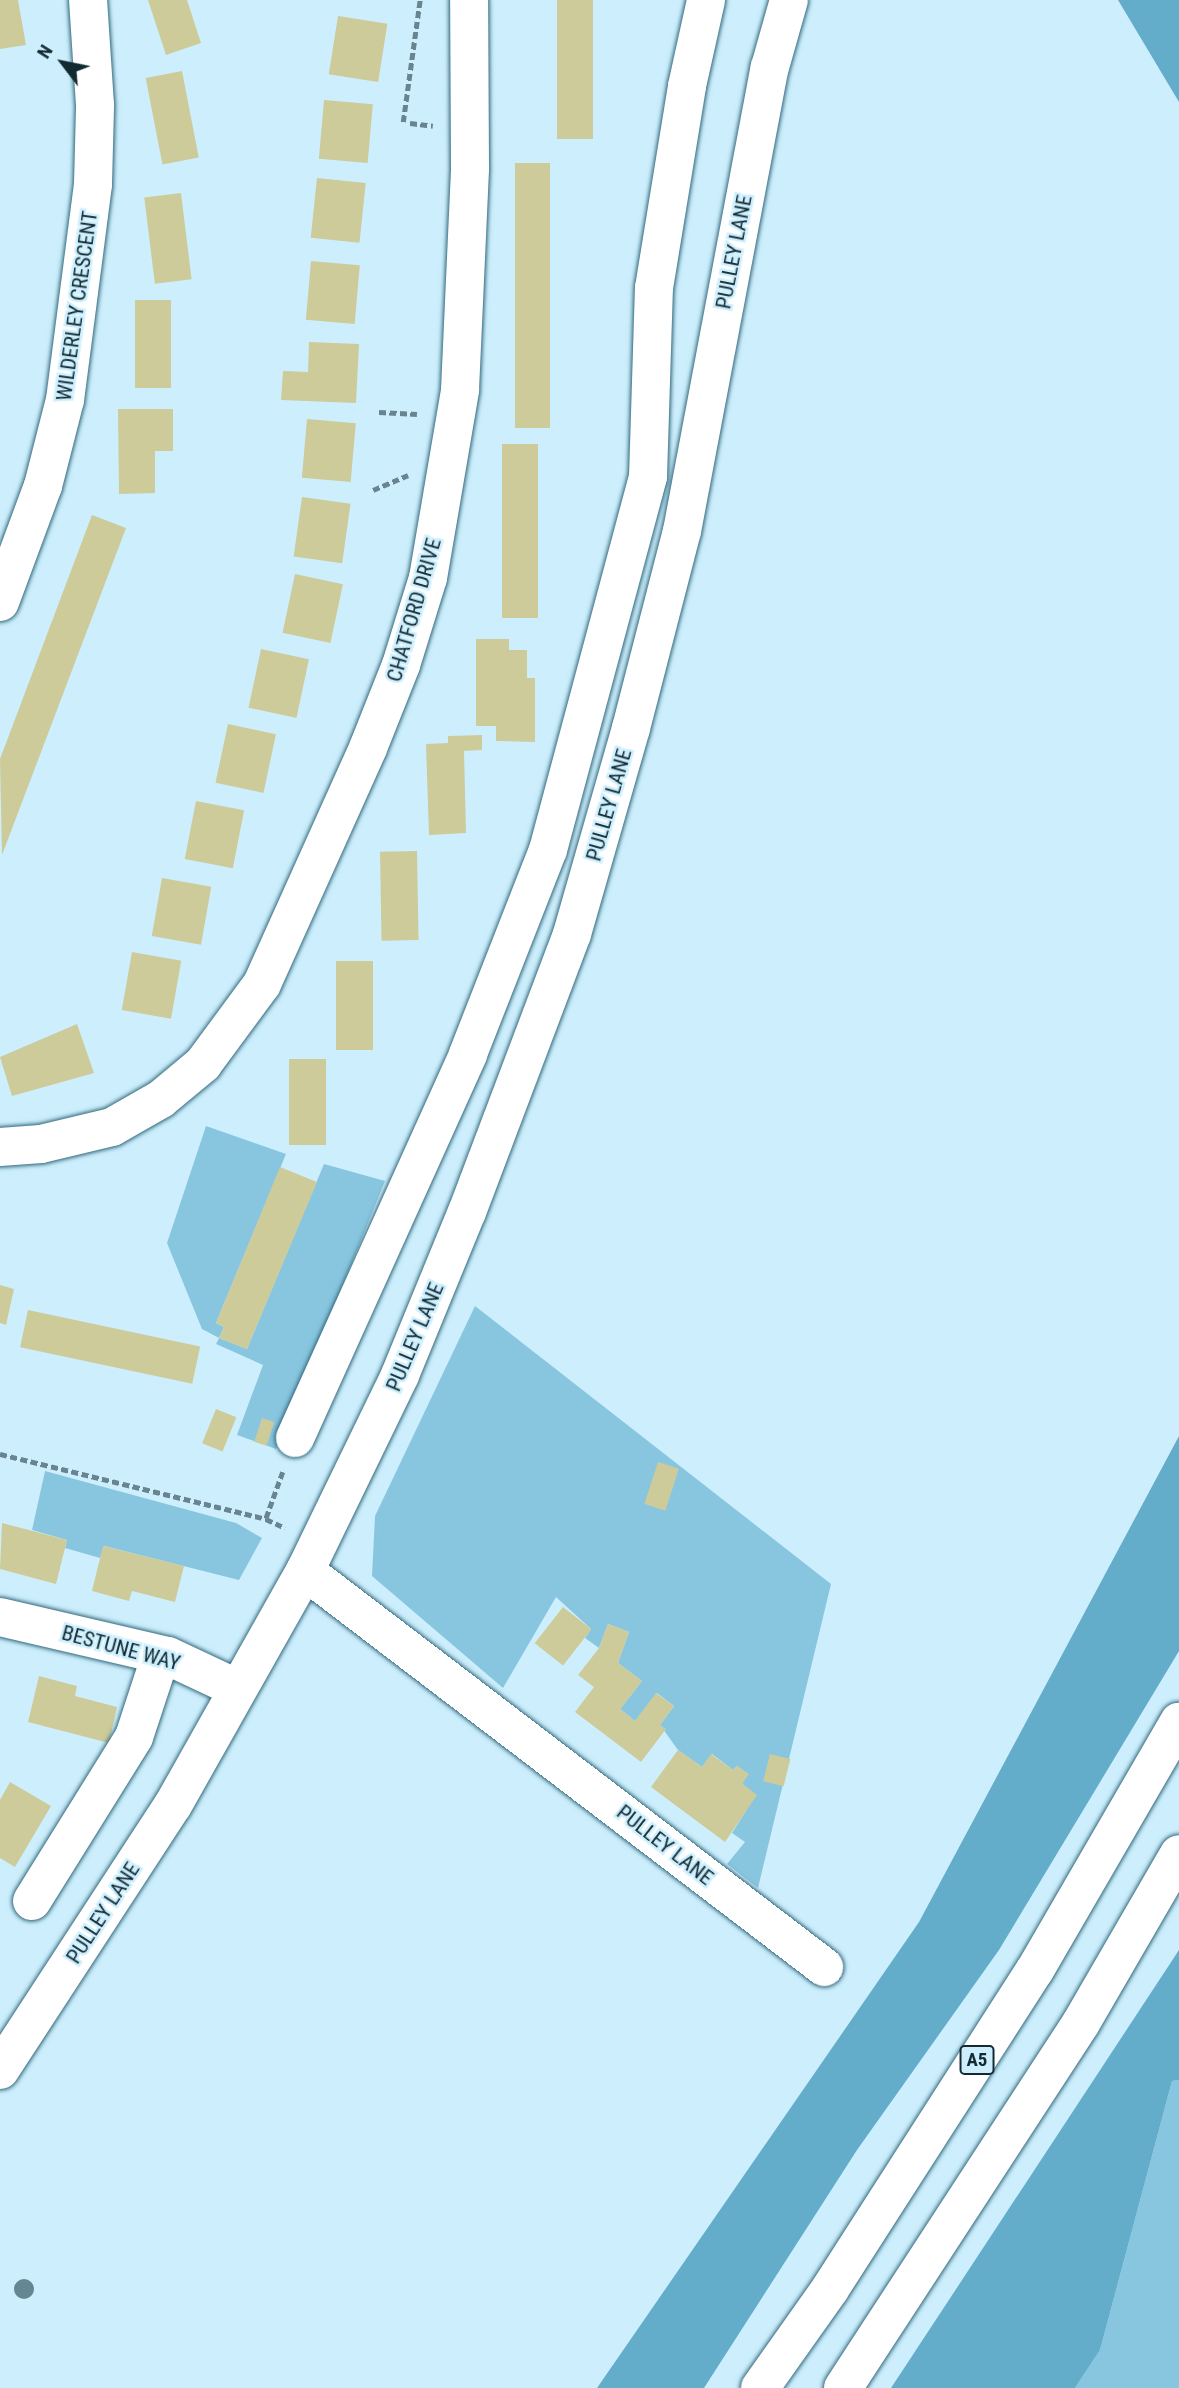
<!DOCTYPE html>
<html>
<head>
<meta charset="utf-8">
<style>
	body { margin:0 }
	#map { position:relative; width:1179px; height:2388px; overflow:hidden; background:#cdeffd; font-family:"Roboto Condensed",sans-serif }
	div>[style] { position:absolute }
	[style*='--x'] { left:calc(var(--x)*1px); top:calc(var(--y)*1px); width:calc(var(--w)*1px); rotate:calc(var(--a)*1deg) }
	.green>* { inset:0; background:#88c6e0 }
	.forest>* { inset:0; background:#63adcb }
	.building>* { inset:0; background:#cdcb99; transform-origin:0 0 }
	.path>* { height:4.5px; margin-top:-2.25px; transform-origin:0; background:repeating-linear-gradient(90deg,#688490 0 7px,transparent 0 10.5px) }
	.roads { filter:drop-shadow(0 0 2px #32697e) drop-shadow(0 0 2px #32697e) }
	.minor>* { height:38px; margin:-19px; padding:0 19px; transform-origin:19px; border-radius:19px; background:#fff }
	.highway>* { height:38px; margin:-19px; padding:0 19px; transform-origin:19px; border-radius:19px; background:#fff }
	.trees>* { width:20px; height:20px; margin:-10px; border-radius:50%; background:#638693 }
	span { translate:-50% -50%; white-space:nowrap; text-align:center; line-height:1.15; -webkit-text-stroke:5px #cdeffd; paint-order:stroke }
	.shield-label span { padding:2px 5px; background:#cdeffd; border:2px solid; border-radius:5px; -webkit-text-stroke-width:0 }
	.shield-label { font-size:19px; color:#132a33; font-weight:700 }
	.street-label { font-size:21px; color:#132a33 }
	.north { position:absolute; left:28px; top:28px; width:70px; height:70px; -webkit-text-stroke:5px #cdeffd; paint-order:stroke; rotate:302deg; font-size:19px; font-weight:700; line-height:28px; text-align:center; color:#132a33 }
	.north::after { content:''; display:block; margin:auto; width:24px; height:32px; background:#132a33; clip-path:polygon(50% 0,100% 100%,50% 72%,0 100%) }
</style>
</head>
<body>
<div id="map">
	<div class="green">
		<div style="clip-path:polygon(206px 1126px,286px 1154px,216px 1323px,224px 1327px,219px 1338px,247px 1349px,324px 1164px,385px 1181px,276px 1449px,237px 1435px,263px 1365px,216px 1344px,219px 1338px,202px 1329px,167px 1243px)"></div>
		<div style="clip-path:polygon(475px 1306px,831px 1584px,758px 1888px,727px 1864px,745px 1842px,732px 1833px,756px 1795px,742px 1784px,748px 1774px,737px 1766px,733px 1770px,712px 1754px,702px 1767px,678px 1750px,660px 1725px,674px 1706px,657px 1693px,635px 1721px,620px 1709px,642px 1681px,618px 1663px,629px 1632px,608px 1624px,599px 1648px,585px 1638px,591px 1629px,556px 1597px,503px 1688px,372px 1576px,375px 1516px)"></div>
		<div style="clip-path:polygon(45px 1471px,236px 1523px,262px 1538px,239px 1580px,104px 1546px,100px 1558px,65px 1548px,67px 1540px,32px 1530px)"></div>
		<div style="clip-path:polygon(1179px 2080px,1179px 2388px,1075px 2388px,1100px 2350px,1172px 2081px)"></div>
	</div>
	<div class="forest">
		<div style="clip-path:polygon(1118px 0,1179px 0,1179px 102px)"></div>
		<div style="clip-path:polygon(1179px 1436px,1179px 1651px,999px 1950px,857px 2150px,704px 2388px,597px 2388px,919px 1922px)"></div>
		<div style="clip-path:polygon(1179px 1950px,1179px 2080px,1172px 2081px,1100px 2350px,1075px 2388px,891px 2388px)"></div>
	</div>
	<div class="building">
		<div style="clip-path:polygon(0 0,18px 0,26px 45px,0 49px)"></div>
		<div style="clip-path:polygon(148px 0,187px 0,201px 43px,166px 55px)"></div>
		<div style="left:557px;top:0;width:36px;height:139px"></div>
		<div style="left:338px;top:16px;width:50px;height:59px;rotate:9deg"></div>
		<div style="left:182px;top:71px;width:88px;height:37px;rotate:79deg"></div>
		<div style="left:324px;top:100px;width:49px;height:59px;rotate:5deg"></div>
		<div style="left:515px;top:163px;width:35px;height:265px"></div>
		<div style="left:317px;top:178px;width:49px;height:60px;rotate:6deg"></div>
		<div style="left:181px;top:193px;width:87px;height:37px;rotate:83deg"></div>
		<div style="left:311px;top:261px;width:49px;height:59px;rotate:5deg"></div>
		<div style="left:135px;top:300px;width:36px;height:88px"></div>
		<div style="clip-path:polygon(309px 342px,359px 344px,356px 403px,281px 400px,283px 371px,308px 372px)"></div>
		<div style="clip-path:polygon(118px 409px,173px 409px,173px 451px,155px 451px,155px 493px,119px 494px)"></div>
		<div style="left:307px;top:419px;width:49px;height:59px;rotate:5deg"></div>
		<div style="left:502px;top:444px;width:36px;height:174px"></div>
		<div style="left:302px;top:497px;width:49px;height:60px;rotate:8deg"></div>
		<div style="clip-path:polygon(92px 515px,126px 528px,2px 855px,0 759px)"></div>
		<div style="left:295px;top:574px;width:49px;height:60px;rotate:12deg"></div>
		<div style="clip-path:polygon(476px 639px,509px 639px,509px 650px,527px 650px,527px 678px,535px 678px,535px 742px,496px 741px,496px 726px,476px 726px)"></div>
		<div style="left:261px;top:649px;width:49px;height:60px;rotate:12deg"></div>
		<div style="left:228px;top:724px;width:49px;height:60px;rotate:12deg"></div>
		<div style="clip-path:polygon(482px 735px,482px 750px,464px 751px,466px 833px,429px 835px,426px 744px,448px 743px,448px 736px)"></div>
		<div style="left:196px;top:801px;width:49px;height:59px;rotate:11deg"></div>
		<div style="left:417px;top:851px;width:89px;height:37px;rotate:89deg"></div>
		<div style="left:162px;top:878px;width:50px;height:59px;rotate:10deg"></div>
		<div style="left:132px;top:952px;width:50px;height:59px;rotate:10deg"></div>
		<div style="left:336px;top:961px;width:37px;height:89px"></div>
		<div style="clip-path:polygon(77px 1024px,94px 1073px,12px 1096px,0 1057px)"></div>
		<div style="left:289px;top:1059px;width:37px;height:86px"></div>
		<div style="clip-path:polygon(280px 1167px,317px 1182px,247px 1349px,219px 1338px,224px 1327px,216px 1323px)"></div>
		<div style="clip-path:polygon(0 1285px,14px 1289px,6px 1325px,0 1323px)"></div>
		<div style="left:28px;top:1310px;width:176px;height:38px;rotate:12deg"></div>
		<div style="left:216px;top:1409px;width:22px;height:37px;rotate:22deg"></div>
		<div style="left:262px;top:1418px;width:13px;height:25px;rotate:18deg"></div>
		<div style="left:658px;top:1462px;width:22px;height:44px;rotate:18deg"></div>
		<div style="clip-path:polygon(2px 1523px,67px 1540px,56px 1584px,0 1569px)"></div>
		<div style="clip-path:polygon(103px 1546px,184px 1566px,175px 1602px,132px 1591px,129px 1601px,92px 1591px)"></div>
		<div style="left:563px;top:1607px;width:36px;height:46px;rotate:38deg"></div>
		<div style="clip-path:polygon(608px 1624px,629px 1632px,618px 1663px,642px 1681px,620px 1709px,635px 1721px,656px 1693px,674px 1706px,660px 1725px,666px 1729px,641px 1762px,575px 1712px,594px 1687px,578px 1675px,599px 1648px)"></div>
		<div style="clip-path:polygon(39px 1676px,77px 1686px,75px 1696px,117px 1707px,109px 1743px,28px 1722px)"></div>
		<div style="clip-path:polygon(678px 1750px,702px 1767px,711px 1754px,733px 1770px,737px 1766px,749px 1774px,742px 1784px,757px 1795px,725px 1842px,651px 1787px)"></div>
		<div style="left:770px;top:1754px;width:21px;height:28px;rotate:14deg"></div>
		<div style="clip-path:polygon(10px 1782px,51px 1806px,15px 1867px,0 1858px,0 1800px)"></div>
	</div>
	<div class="path">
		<div style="--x:403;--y:122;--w:123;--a:-82.1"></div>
		<div style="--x:410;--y:123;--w:23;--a:7"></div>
		<div style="--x:379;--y:412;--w:38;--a:3"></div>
		<div style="--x:373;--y:490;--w:38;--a:-23"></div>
		<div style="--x:0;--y:1454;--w:274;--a:13.7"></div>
		<div style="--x:283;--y:1472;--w:50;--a:109.9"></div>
		<div style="--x:266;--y:1519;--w:21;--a:25"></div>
	</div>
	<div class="roads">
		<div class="minor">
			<div style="--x:0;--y:602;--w:124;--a:-69.7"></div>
			<div style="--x:43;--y:486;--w:89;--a:-75.7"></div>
			<div style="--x:65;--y:400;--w:218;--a:-82.6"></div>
			<div style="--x:93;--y:184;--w:79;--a:-88.5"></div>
			<div style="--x:95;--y:105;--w:105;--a:-93.8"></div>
			<div style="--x:0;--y:1147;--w:41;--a:-4.2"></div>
			<div style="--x:41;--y:1144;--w:73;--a:-13.5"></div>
			<div style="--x:112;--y:1127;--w:56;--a:-29.7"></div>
			<div style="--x:161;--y:1099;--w:55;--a:-39.8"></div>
			<div style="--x:203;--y:1064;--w:99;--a:-53.6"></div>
			<div style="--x:262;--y:984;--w:259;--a:-65.8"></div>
			<div style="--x:368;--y:748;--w:89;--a:-68.3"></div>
			<div style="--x:401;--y:665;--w:91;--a:-72.8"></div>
			<div style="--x:428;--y:578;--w:191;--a:-80.3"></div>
			<div style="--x:460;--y:390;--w:222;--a:-87.4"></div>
			<div style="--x:470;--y:168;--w:168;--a:-90.3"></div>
			<div style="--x:295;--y:1438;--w:421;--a:-65.7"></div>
			<div style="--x:468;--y:1054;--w:219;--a:-68.6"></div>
			<div style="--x:548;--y:850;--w:386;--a:-75"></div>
			<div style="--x:648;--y:477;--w:189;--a:-88.2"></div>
			<div style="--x:654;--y:288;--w:205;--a:-80.7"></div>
			<div style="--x:687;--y:86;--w:88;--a:-77.5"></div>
			<div style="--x:305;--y:1571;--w:653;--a:37.34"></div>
			<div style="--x:0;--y:1617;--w:172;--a:13.1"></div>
			<div style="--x:168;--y:1656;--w:77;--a:25.2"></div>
			<div style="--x:32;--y:1901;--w:193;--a:-58.1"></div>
			<div style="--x:134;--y:1737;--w:86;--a:-71.8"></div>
			<div style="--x:0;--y:2070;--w:316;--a:-56.9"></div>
			<div style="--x:173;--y:1805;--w:269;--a:-60.6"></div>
			<div style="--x:305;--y:1571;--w:218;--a:-64.1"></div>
			<div style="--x:400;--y:1375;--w:176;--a:-67.7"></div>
			<div style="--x:467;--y:1212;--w:297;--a:-69.3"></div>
			<div style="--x:572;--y:934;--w:214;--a:-74"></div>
			<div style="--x:631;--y:728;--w:203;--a:-75.5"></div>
			<div style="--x:682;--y:531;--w:472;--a:-79.3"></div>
			<div style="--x:770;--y:67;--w:70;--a:-74.2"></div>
		</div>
		<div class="highway">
			<div style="--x:760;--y:2388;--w:121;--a:-54.7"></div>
			<div style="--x:830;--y:2289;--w:379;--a:-57.3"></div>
			<div style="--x:1035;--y:1970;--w:287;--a:-59.9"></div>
			<div style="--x:843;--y:2388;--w:436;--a:-56.9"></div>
			<div style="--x:1081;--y:2023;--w:195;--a:-59.9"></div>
		</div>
	</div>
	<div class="trees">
		<div style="left:24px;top:2289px"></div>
	</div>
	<div class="shield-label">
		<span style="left:977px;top:2060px">A5</span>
	</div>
	<div class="street-label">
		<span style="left:734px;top:252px;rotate:-79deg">PULLEY LANE</span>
		<span style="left:77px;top:306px;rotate:-82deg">WILDERLEY CRESCENT</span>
		<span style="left:414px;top:610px;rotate:-74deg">CHATFORD DRIVE</span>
		<span style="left:609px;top:805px;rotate:-74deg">PULLEY LANE</span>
		<span style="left:415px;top:1337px;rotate:-67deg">PULLEY LANE</span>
		<span style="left:121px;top:1648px;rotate:15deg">BESTUNE WAY</span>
		<span style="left:665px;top:1845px;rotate:38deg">PULLEY LANE</span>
		<span style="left:103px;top:1913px;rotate:-57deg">PULLEY LANE</span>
	</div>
	<div class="north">N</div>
</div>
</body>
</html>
